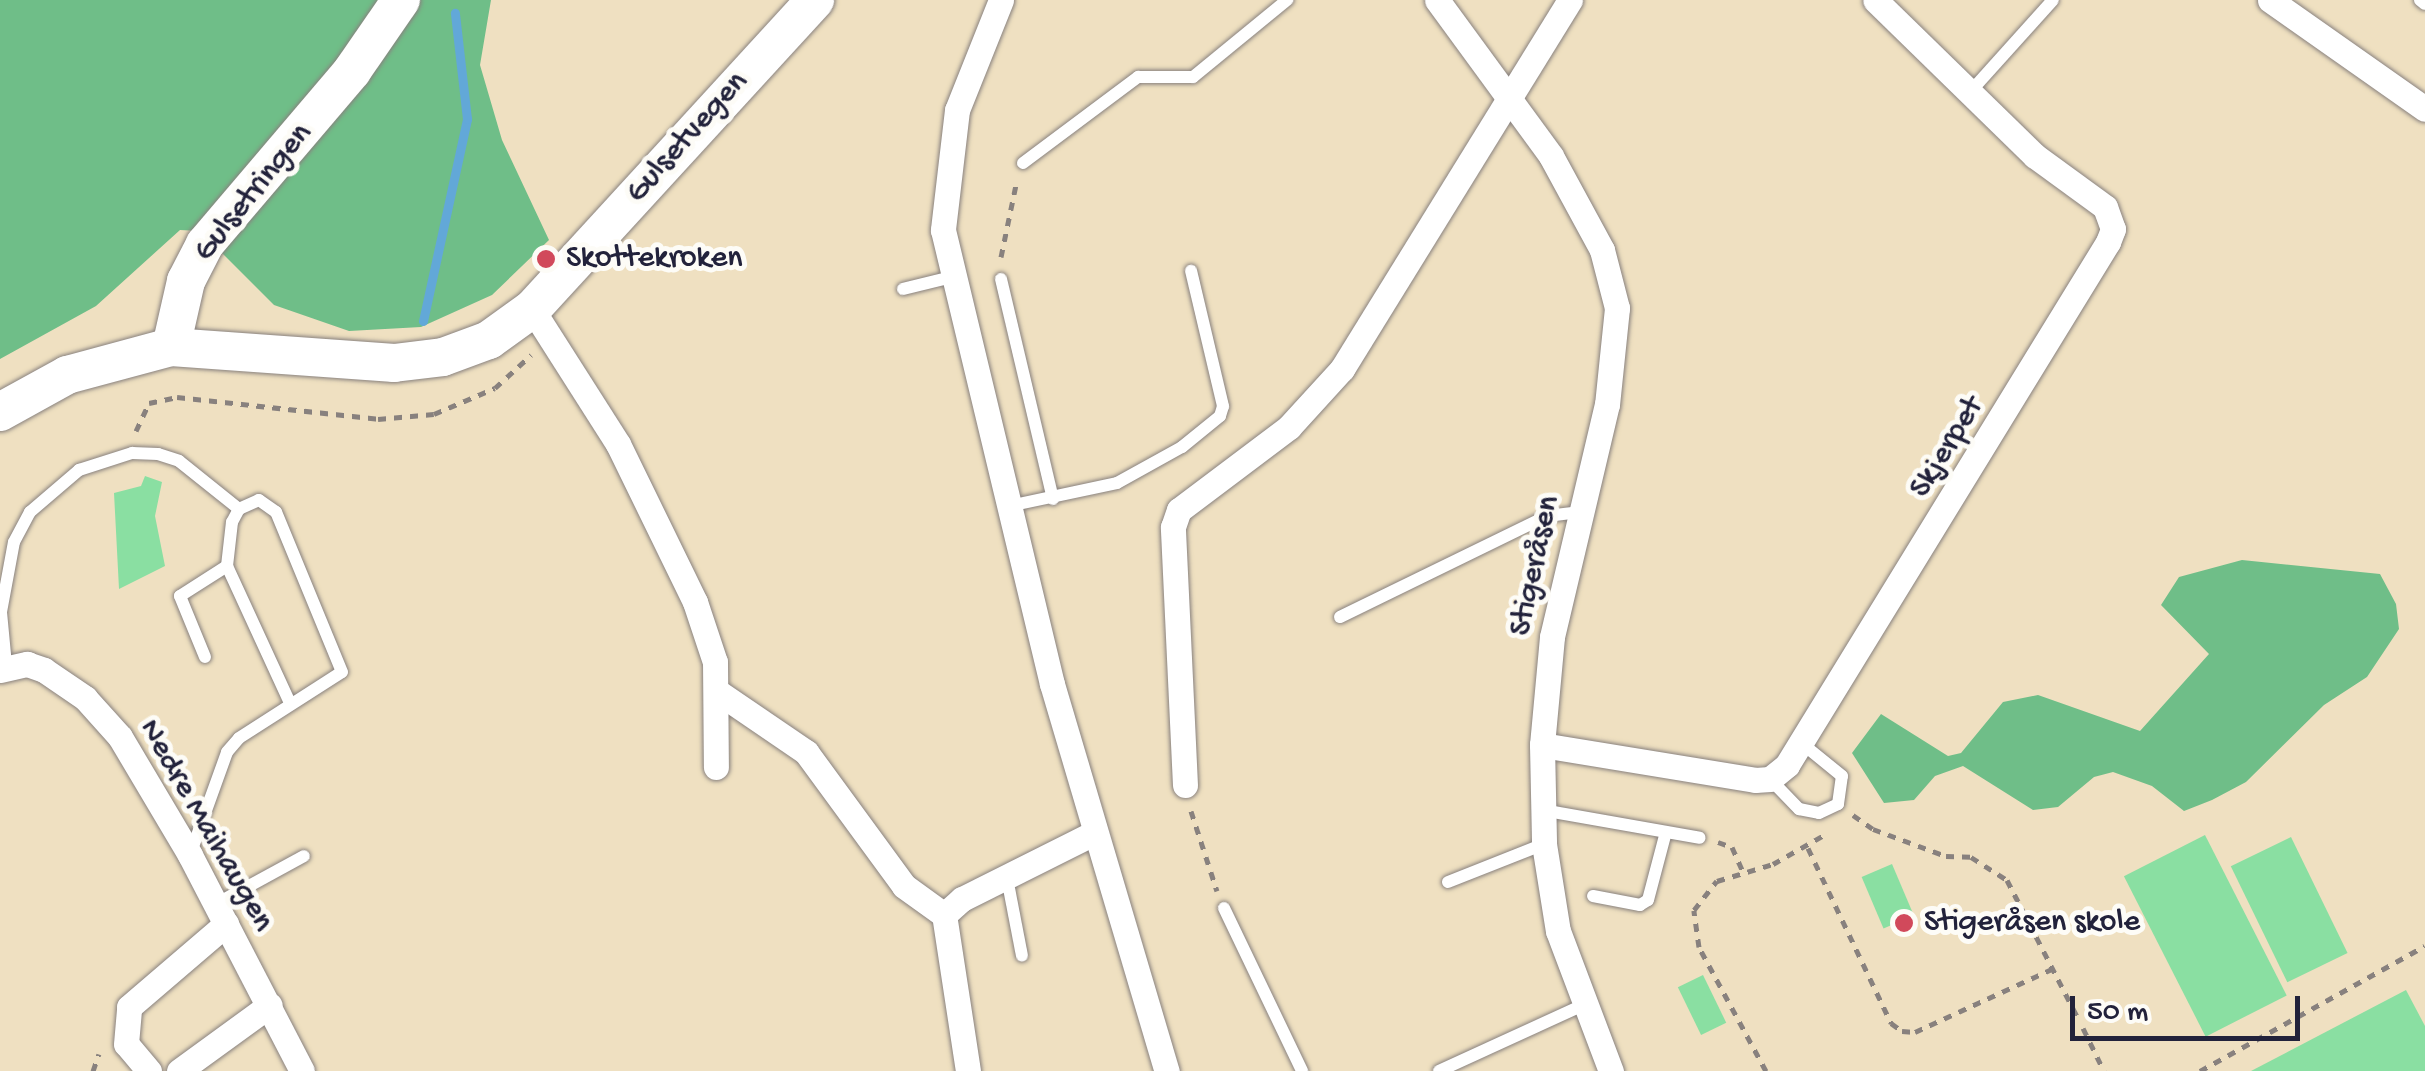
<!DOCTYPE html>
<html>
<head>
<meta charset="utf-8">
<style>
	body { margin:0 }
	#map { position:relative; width:2425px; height:1071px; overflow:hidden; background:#efe0c1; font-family:"Gochi Hand",sans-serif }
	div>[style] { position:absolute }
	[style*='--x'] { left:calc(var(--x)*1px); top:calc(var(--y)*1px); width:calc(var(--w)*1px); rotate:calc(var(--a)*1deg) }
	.green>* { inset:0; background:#8adfa2; transform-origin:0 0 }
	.forest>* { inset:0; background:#6fbe88 }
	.stream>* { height:9px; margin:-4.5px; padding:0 4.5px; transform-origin:4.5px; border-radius:4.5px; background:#62a8d8 }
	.path>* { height:5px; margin-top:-2.5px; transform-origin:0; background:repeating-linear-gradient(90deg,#88817e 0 8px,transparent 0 16px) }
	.roads { filter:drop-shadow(0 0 2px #88817e) drop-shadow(0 0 2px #88817e) }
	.lane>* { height:12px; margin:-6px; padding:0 6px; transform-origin:6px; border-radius:6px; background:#fff }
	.street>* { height:25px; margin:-12.5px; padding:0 12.5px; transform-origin:12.5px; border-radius:12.5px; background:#fff }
	.secondary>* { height:38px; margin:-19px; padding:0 19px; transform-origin:19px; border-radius:19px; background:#fff }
	.dots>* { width:28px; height:28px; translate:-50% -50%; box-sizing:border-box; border:5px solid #fdfcf7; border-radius:50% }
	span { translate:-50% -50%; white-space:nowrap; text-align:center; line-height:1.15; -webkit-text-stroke:10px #fdfcf7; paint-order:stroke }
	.street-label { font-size:32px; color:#22223b }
	.poi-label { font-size:32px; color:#22223b }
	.left { translate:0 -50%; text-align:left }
	.scale { position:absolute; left:2070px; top:996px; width:230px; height:45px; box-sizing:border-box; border:5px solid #22223b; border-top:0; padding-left:12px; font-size:30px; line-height:35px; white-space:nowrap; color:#22223b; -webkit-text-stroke:8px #fdfcf7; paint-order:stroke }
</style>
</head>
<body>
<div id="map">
	<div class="green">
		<div style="clip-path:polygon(145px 476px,162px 482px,155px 516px,165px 566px,119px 589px,114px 493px,141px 486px)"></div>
		<div style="left:2205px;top:835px;width:180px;height:91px;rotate:63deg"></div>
		<div style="left:2291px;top:837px;width:129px;height:67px;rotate:64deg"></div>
		<div style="left:1892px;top:864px;width:56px;height:33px;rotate:67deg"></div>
		<div style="left:1703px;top:975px;width:53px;height:28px;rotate:64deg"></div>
		<div style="clip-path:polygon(2406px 990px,2425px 1026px,2425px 1071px,2251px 1071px)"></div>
	</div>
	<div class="forest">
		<div style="clip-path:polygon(0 0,491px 0,480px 65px,502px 140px,549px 240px,492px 295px,421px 327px,349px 331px,274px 305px,200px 231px,180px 230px,96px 306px,0 359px)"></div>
		<div style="clip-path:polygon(2242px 560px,2380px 574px,2396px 604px,2399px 629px,2367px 677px,2324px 705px,2246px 782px,2212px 800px,2184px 811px,2152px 786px,2113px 772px,2094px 777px,2058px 807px,2033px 810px,1963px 766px,1935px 776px,1914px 800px,1884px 803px,1852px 753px,1881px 714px,1948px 756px,1961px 753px,2003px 702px,2038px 695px,2140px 731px,2209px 654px,2161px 605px,2179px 577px)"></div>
	</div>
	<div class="stream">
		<div style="--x:423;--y:321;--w:207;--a:-77.7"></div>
		<div style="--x:467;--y:119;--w:107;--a:-96.5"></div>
	</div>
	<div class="path">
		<div style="--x:1001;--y:257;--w:79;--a:-78.3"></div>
		<div style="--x:136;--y:431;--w:31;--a:-65"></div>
		<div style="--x:149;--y:403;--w:29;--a:-12"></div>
		<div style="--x:177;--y:397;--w:202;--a:6.2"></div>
		<div style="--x:378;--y:419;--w:56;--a:-5.1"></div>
		<div style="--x:434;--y:414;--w:66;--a:-23.1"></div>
		<div style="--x:495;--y:388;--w:49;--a:-42.5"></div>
		<div style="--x:1191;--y:811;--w:84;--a:72"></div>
		<div style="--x:1853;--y:815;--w:24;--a:35"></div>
		<div style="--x:1873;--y:829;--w:78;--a:20.3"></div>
		<div style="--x:1946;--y:856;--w:25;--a:2"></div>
		<div style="--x:1971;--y:857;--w:43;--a:32.6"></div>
		<div style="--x:2007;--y:880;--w:155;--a:62.8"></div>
		<div style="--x:1718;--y:842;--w:15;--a:20"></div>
		<div style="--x:1732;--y:847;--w:27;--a:66"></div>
		<div style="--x:1808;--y:848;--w:194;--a:64.6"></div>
		<div style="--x:1891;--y:1023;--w:14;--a:36"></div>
		<div style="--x:1902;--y:1031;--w:13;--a:4"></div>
		<div style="--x:1915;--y:1032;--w:153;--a:-24.7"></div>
		<div style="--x:2083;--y:1028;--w:48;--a:64"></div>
		<div style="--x:93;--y:1071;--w:18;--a:-71"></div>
		<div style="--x:1766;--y:1071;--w:141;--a:-118.4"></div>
		<div style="--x:1699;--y:947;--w:37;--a:-98"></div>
		<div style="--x:1694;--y:910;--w:37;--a:-52"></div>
		<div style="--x:1717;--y:881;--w:59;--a:-16.9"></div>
		<div style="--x:1773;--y:864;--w:59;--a:-29.6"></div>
		<div style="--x:2200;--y:1071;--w:257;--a:-29.1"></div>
	</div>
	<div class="roads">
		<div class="lane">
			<div style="--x:2420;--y:0;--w:6;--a:39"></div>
			<div style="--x:1971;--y:91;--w:122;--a:-48"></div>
			<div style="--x:1023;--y:163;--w:144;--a:-36.8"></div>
			<div style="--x:1138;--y:77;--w:55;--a:0"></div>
			<div style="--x:1193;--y:77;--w:122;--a:-39.3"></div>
			<div style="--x:1001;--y:279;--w:226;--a:76.7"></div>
			<div style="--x:903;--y:289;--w:50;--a:-13.8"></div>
			<div style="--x:1009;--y:506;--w:110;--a:-12"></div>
			<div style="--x:1117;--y:483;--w:74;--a:-29"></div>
			<div style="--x:1182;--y:447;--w:49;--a:-39.2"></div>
			<div style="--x:1220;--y:416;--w:10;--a:-73"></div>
			<div style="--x:1223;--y:406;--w:139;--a:-103.3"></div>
			<div style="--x:1340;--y:617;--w:230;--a:-26"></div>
			<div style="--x:1547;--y:516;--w:34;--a:-7"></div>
			<div style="--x:205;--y:657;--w:66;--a:-112.3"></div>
			<div style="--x:180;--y:596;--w:56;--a:-32.6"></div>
			<div style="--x:6;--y:665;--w:53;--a:-95.4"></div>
			<div style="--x:1;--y:612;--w:71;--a:-79.5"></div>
			<div style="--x:14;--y:542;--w:34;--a:-62"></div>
			<div style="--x:30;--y:512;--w:65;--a:-40.6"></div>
			<div style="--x:79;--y:470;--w:56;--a:-17.8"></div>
			<div style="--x:132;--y:453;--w:26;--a:2"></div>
			<div style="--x:158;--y:454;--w:22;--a:18"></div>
			<div style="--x:179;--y:461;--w:77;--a:38.7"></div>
			<div style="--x:1770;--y:779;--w:42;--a:46"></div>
			<div style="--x:1799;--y:809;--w:20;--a:11"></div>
			<div style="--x:1819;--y:813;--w:21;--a:-25"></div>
			<div style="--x:1838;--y:804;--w:28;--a:-82"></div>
			<div style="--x:1842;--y:776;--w:49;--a:-140.8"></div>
			<div style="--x:1542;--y:810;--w:160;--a:10"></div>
			<div style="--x:190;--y:855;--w:109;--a:-70.2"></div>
			<div style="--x:227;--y:752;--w:18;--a:-49"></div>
			<div style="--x:239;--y:738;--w:122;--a:-32.7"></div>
			<div style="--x:342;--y:672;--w:173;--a:-112.4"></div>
			<div style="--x:276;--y:512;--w:21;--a:-145"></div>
			<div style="--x:259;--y:500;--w:22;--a:156"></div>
			<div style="--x:239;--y:509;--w:15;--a:118"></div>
			<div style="--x:232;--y:522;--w:44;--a:96.5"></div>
			<div style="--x:227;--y:566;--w:151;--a:65.3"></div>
			<div style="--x:1007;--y:878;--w:79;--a:79.1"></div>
			<div style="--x:1448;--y:882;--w:103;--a:-21.6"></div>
			<div style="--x:1593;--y:896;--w:48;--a:10.8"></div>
			<div style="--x:1640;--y:905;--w:9;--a:-32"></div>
			<div style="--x:1648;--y:900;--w:70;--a:-75.2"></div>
			<div style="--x:216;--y:904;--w:100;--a:-28.6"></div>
			<div style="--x:1224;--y:908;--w:181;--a:64.4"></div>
			<div style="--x:1439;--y:1071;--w:158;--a:-24.6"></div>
		</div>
		<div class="street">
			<div style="--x:1001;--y:0;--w:118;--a:111.8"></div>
			<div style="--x:957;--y:110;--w:121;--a:96.7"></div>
			<div style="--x:943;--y:230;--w:467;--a:76.5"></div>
			<div style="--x:1052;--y:684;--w:404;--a:73.5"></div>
			<div style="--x:1437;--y:0;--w:193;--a:53.8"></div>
			<div style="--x:1551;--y:156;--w:107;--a:61.5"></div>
			<div style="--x:1602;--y:250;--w:60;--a:75.5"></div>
			<div style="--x:1617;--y:308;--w:97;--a:95.9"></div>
			<div style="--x:1607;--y:404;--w:239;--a:103.3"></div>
			<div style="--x:1552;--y:637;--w:108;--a:95.3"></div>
			<div style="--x:1542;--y:745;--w:99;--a:88.8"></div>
			<div style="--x:1544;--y:844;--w:88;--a:80.9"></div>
			<div style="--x:1558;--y:931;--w:150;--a:69.3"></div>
			<div style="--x:2270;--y:0;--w:189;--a:35.1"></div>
			<div style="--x:532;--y:309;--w:160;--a:57.5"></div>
			<div style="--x:618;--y:444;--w:176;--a:64"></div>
			<div style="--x:695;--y:602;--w:63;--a:71.6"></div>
			<div style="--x:715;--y:662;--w:105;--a:89.5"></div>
			<div style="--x:0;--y:670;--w:28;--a:-13"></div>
			<div style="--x:27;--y:664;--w:18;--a:19"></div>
			<div style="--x:44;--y:670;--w:50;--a:34.3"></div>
			<div style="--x:85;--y:698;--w:52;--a:48.1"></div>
			<div style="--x:120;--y:737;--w:137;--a:59.3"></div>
			<div style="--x:190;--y:855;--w:243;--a:62.6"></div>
			<div style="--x:718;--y:692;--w:107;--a:34.3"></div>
			<div style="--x:806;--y:752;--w:166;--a:53.8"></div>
			<div style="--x:904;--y:886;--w:49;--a:35.9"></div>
			<div style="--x:1542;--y:745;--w:216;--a:9.3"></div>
			<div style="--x:1755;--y:780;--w:15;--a:-4"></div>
			<div style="--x:1770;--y:779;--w:22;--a:-39"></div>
			<div style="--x:1787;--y:765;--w:614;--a:-58.46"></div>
			<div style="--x:2108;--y:242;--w:14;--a:-69"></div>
			<div style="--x:2113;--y:229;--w:23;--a:-110"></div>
			<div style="--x:2105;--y:207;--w:87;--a:-143.9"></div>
			<div style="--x:2035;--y:156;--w:223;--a:-135.7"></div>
			<div style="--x:1185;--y:785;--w:258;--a:-92.7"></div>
			<div style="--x:1173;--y:527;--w:18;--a:-71"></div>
			<div style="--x:1179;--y:510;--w:138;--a:-37"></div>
			<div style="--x:1289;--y:427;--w:79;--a:-47.6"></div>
			<div style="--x:1342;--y:369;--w:434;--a:-58.3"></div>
			<div style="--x:149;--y:1071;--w:35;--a:-130"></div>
			<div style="--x:126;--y:1044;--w:37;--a:-85"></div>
			<div style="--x:129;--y:1007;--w:128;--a:-40.6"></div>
			<div style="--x:179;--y:1071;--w:112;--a:-36"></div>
			<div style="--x:968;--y:1071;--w:158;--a:-98.7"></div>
			<div style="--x:944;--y:915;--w:24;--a:-42"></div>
			<div style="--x:962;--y:899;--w:148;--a:-26.6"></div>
		</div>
		<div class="secondary">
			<div style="--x:171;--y:347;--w:68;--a:-77.2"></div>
			<div style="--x:186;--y:281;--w:42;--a:-62.8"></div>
			<div style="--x:205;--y:244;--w:227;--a:-49.6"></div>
			<div style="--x:352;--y:71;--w:86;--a:-55.4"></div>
			<div style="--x:0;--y:412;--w:77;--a:-28.9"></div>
			<div style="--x:67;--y:375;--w:108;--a:-15.1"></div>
			<div style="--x:171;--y:347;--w:224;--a:4.1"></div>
			<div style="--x:394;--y:363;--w:49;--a:-7"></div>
			<div style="--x:443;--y:357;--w:49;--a:-20.3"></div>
			<div style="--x:489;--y:340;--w:53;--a:-35.8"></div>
			<div style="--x:532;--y:309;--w:419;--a:-47.5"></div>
		</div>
	</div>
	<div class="dots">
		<div style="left:546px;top:259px;background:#d1495b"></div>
		<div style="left:1904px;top:923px;background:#d1495b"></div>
	</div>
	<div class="street-label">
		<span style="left:688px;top:138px;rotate:-48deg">Gulsetvegen</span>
		<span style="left:254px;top:193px;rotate:-51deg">Gulsetringen</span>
		<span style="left:1948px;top:448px;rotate:-58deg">Skjerpet</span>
		<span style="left:1536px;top:566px;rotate:-78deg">Stigeråsen</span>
		<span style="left:205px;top:826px;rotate:60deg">Nedre Maihaugen</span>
	</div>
	<div class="poi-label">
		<span class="left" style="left:566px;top:259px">Skottekroken</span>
		<span class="left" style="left:1924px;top:923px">Stigeråsen skole</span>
	</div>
	<div class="scale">50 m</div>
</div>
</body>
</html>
